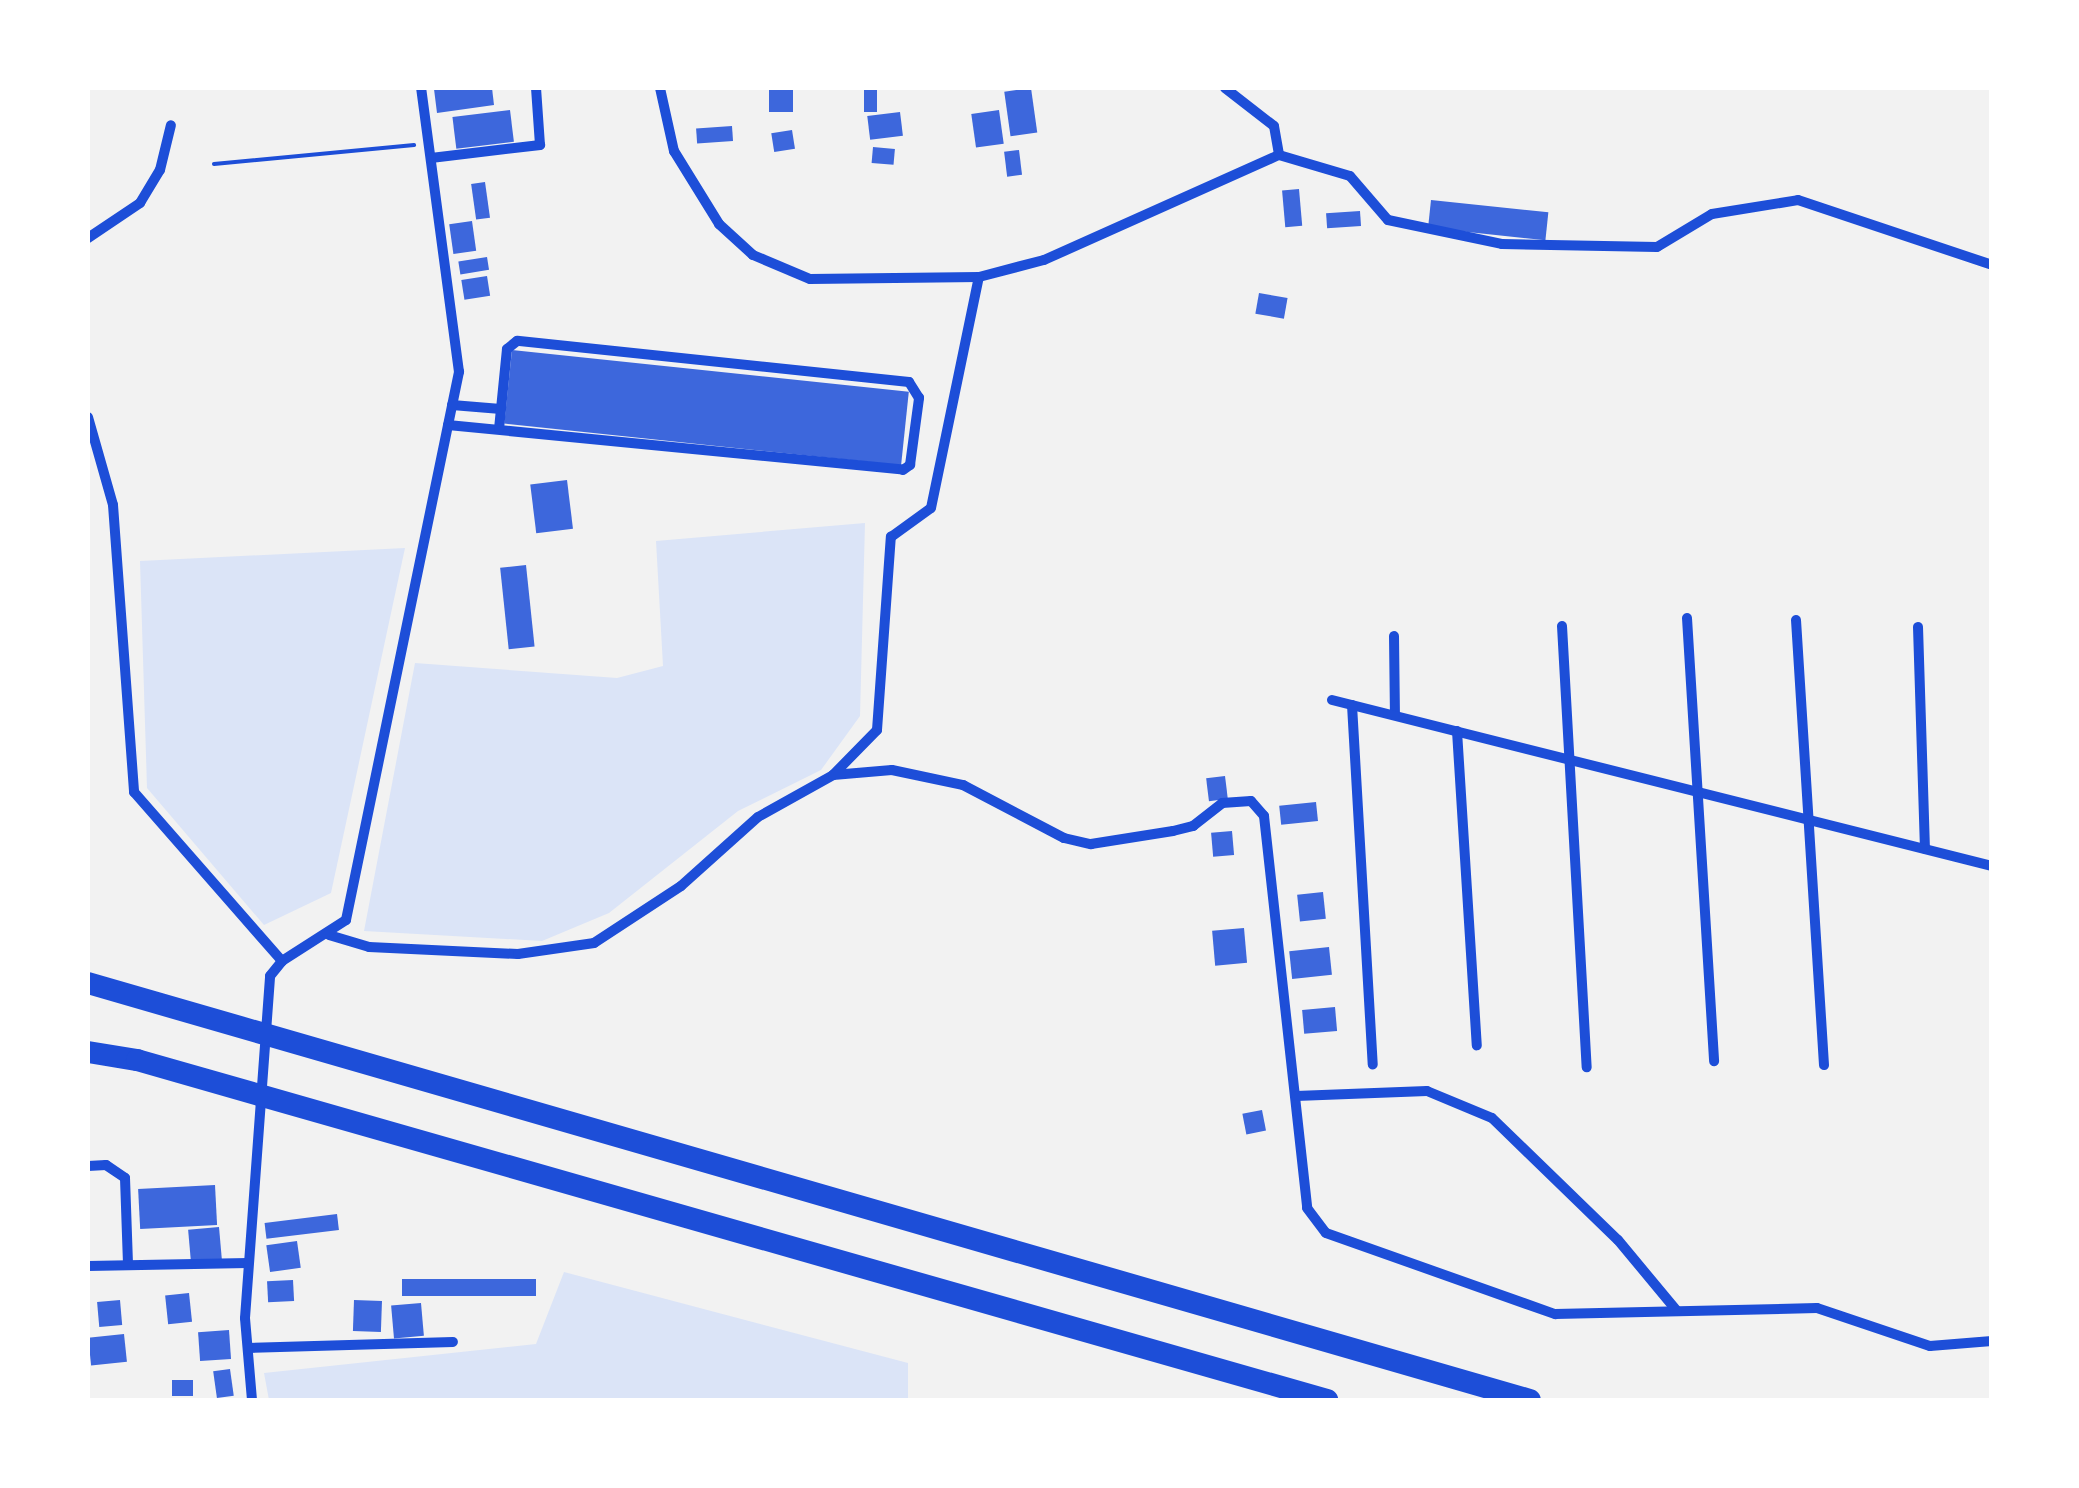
<!DOCTYPE html>
<html>
<head>
<meta charset="utf-8">
<style>
	body { margin:0 }
	#map { position:relative; width:2079px; height:1488px; overflow:hidden; background:#f2f2f2; font-family:"DejaVu Sans",sans-serif }
	div>[style] { position:absolute }
	[style*='--x'] { left:calc(var(--x)*1px); top:calc(var(--y)*1px); width:calc(var(--w)*1px); rotate:calc(var(--a)*1deg) }
	.green>* { inset:0; background:#dbe4f7 }
	.building>* { inset:0; background:#3d67dc; transform-origin:0 0 }
	.path>* { height:4px; margin:-2px; padding:0 2px; transform-origin:2px; border-radius:2px; background:#1d4ed8 }
	.minor>* { height:10px; margin:-5px; padding:0 5px; transform-origin:5px; border-radius:5px; background:#1d4ed8 }
	.motorway>* { height:22px; margin:-11px; padding:0 11px; transform-origin:11px; border-radius:11px; background:#1d4ed8 }
	span { translate:-50% -50%; white-space:nowrap; text-align:center; line-height:1.15; -webkit-text-stroke:9px #fff; paint-order:stroke }
	.frame { position:absolute; inset:0; border:90px solid #fff; pointer-events:none }
</style>
</head>
<body>
<div id="map">
	<div class="green">
		<div style="clip-path:polygon(865px 523px,860px 716px,821px 770px,738px 811px,609px 913px,542px 941px,364px 931px,415px 663px,617px 678px,663px 666px,656px 541px)"></div>
		<div style="clip-path:polygon(405px 548px,331px 893px,264px 925px,147px 788px,140px 561px)"></div>
		<div style="clip-path:polygon(564px 1272px,908px 1363px,908px 1400px,269px 1400px,264px 1373px,536px 1344px)"></div>
	</div>
	<div class="building">
		<div style="clip-path:polygon(492px 88px,494px 105px,437px 113px,434px 89px)"></div>
		<div style="left:769px;top:88px;width:24px;height:24px"></div>
		<div style="left:864px;top:88px;width:13px;height:24px"></div>
		<div style="left:1031px;top:88px;width:45px;height:27px;rotate:82deg"></div>
		<div style="left:510px;top:110px;width:32px;height:58px;rotate:83deg"></div>
		<div style="left:999px;top:110px;width:34px;height:28px;rotate:82deg"></div>
		<div style="left:900px;top:112px;width:24px;height:33px;rotate:83deg"></div>
		<div style="left:732px;top:126px;width:15px;height:36px;rotate:86deg"></div>
		<div style="left:792px;top:130px;width:19px;height:21px;rotate:81deg"></div>
		<div style="left:873px;top:147px;width:22px;height:16px;rotate:5deg"></div>
		<div style="left:1019px;top:150px;width:25px;height:15px;rotate:83deg"></div>
		<div style="left:485px;top:182px;width:36px;height:14px;rotate:82deg"></div>
		<div style="left:1299px;top:189px;width:37px;height:17px;rotate:85deg"></div>
		<div style="left:1431px;top:200px;width:118px;height:28px;rotate:6deg"></div>
		<div style="left:1360px;top:211px;width:15px;height:34px;rotate:86deg"></div>
		<div style="left:472px;top:221px;width:30px;height:23px;rotate:82deg"></div>
		<div style="left:487px;top:257px;width:13px;height:29px;rotate:81deg"></div>
		<div style="left:487px;top:276px;width:20px;height:26px;rotate:81deg"></div>
		<div style="left:1259px;top:293px;width:29px;height:21px;rotate:10deg"></div>
		<div style="left:512px;top:350px;width:399px;height:74px;rotate:6deg"></div>
		<div style="left:567px;top:480px;width:49px;height:37px;rotate:83deg"></div>
		<div style="left:526px;top:565px;width:82px;height:26px;rotate:84deg"></div>
		<div style="left:1225px;top:776px;width:23px;height:19px;rotate:83deg"></div>
		<div style="left:1316px;top:802px;width:19px;height:37px;rotate:84deg"></div>
		<div style="left:1232px;top:831px;width:24px;height:21px;rotate:85deg"></div>
		<div style="left:1323px;top:892px;width:27px;height:26px;rotate:84deg"></div>
		<div style="left:1244px;top:928px;width:35px;height:32px;rotate:85deg"></div>
		<div style="left:1329px;top:947px;width:28px;height:40px;rotate:84deg"></div>
		<div style="left:1335px;top:1007px;width:24px;height:33px;rotate:85deg"></div>
		<div style="left:1262px;top:1110px;width:21px;height:20px;rotate:79deg"></div>
		<div style="left:215px;top:1185px;width:40px;height:77px;rotate:87deg"></div>
		<div style="left:337px;top:1214px;width:16px;height:73px;rotate:83deg"></div>
		<div style="left:219px;top:1227px;width:33px;height:31px;rotate:85deg"></div>
		<div style="left:297px;top:1241px;width:27px;height:31px;rotate:82deg"></div>
		<div style="left:536px;top:1279px;width:17px;height:134px;rotate:90deg"></div>
		<div style="left:293px;top:1280px;width:21px;height:26px;rotate:87deg"></div>
		<div style="left:189px;top:1293px;width:29px;height:24px;rotate:84deg"></div>
		<div style="left:120px;top:1300px;width:25px;height:23px;rotate:85deg"></div>
		<div style="left:354px;top:1300px;width:28px;height:31px;rotate:2deg"></div>
		<div style="left:421px;top:1303px;width:33px;height:30px;rotate:85deg"></div>
		<div style="left:229px;top:1330px;width:29px;height:31px;rotate:86deg"></div>
		<div style="left:124px;top:1334px;width:28px;height:36px;rotate:84deg"></div>
		<div style="left:230px;top:1369px;width:27px;height:17px;rotate:82deg"></div>
		<div style="left:172px;top:1380px;width:21px;height:16px"></div>
	</div>
	<div class="path">
		<div style="--x:214;--y:164;--w:201;--a:-5.4"></div>
	</div>
	<div class="minor">
		<div style="--x:660;--y:88;--w:65;--a:77.5"></div>
		<div style="--x:674;--y:151;--w:86;--a:58.3"></div>
		<div style="--x:719;--y:224;--w:46;--a:42.4"></div>
		<div style="--x:753;--y:255;--w:62;--a:22.8"></div>
		<div style="--x:810;--y:279;--w:169;--a:-0.7"></div>
		<div style="--x:979;--y:277;--w:67;--a:-14.7"></div>
		<div style="--x:1044;--y:260;--w:257;--a:-24.1"></div>
		<div style="--x:1279;--y:155;--w:74;--a:16.5"></div>
		<div style="--x:1350;--y:176;--w:58;--a:49.2"></div>
		<div style="--x:1388;--y:220;--w:116;--a:11.9"></div>
		<div style="--x:1502;--y:244;--w:155;--a:1.1"></div>
		<div style="--x:1657;--y:247;--w:64;--a:-31"></div>
		<div style="--x:1712;--y:214;--w:87;--a:-9.2"></div>
		<div style="--x:1798;--y:200;--w:205;--a:18.5"></div>
		<div style="--x:1225;--y:88;--w:62;--a:37.8"></div>
		<div style="--x:1274;--y:126;--w:29;--a:80"></div>
		<div style="--x:431;--y:158;--w:110;--a:-6.8"></div>
		<div style="--x:540;--y:145;--w:57;--a:-94"></div>
		<div style="--x:88;--y:238;--w:63;--a:-33.9"></div>
		<div style="--x:140;--y:203;--w:39;--a:-59"></div>
		<div style="--x:160;--y:170;--w:46;--a:-76.3"></div>
		<div style="--x:452;--y:405;--w:49;--a:4.7"></div>
		<div style="--x:88;--y:417;--w:91;--a:74.1"></div>
		<div style="--x:113;--y:505;--w:288;--a:85.8"></div>
		<div style="--x:134;--y:792;--w:225;--a:48.8"></div>
		<div style="--x:448;--y:425;--w:457;--a:5.6"></div>
		<div style="--x:903;--y:470;--w:9;--a:-36"></div>
		<div style="--x:910;--y:465;--w:68;--a:-82.3"></div>
		<div style="--x:919;--y:398;--w:19;--a:-122"></div>
		<div style="--x:909;--y:382;--w:394;--a:-174"></div>
		<div style="--x:517;--y:341;--w:13;--a:141"></div>
		<div style="--x:507;--y:349;--w:80;--a:95.7"></div>
		<div style="--x:1687;--y:618;--w:444;--a:86.5"></div>
		<div style="--x:1796;--y:620;--w:446;--a:86.4"></div>
		<div style="--x:1562;--y:626;--w:442;--a:86.8"></div>
		<div style="--x:1918;--y:627;--w:222;--a:88.2"></div>
		<div style="--x:1394;--y:636;--w:79;--a:89.3"></div>
		<div style="--x:1332;--y:700;--w:681;--a:14.12"></div>
		<div style="--x:1352;--y:705;--w:360;--a:86.7"></div>
		<div style="--x:1457;--y:731;--w:315;--a:86.4"></div>
		<div style="--x:833;--y:775;--w:63;--a:-45.6"></div>
		<div style="--x:877;--y:730;--w:194;--a:-85.9"></div>
		<div style="--x:891;--y:537;--w:49;--a:-35.9"></div>
		<div style="--x:931;--y:508;--w:236;--a:-78.3"></div>
		<div style="--x:329;--y:935;--w:42;--a:16.7"></div>
		<div style="--x:369;--y:947;--w:149;--a:2.7"></div>
		<div style="--x:518;--y:954;--w:77;--a:-8.2"></div>
		<div style="--x:594;--y:943;--w:104;--a:-33.2"></div>
		<div style="--x:681;--y:886;--w:103;--a:-41.9"></div>
		<div style="--x:758;--y:817;--w:86;--a:-29.2"></div>
		<div style="--x:833;--y:775;--w:59;--a:-4.8"></div>
		<div style="--x:892;--y:770;--w:73;--a:11.9"></div>
		<div style="--x:963;--y:785;--w:114;--a:27.7"></div>
		<div style="--x:1064;--y:838;--w:28;--a:13"></div>
		<div style="--x:1091;--y:844;--w:83;--a:-9"></div>
		<div style="--x:1173;--y:831;--w:21;--a:-14"></div>
		<div style="--x:1193;--y:826;--w:37;--a:-38"></div>
		<div style="--x:1222;--y:803;--w:29;--a:-4"></div>
		<div style="--x:1251;--y:801;--w:20;--a:49"></div>
		<div style="--x:1264;--y:816;--w:394;--a:83.7"></div>
		<div style="--x:1307;--y:1208;--w:31;--a:53"></div>
		<div style="--x:1326;--y:1233;--w:243;--a:19.5"></div>
		<div style="--x:1555;--y:1314;--w:262;--a:-1.3"></div>
		<div style="--x:1817;--y:1308;--w:119;--a:18.6"></div>
		<div style="--x:1930;--y:1346;--w:62;--a:-4.6"></div>
		<div style="--x:1296;--y:1096;--w:131;--a:-2.2"></div>
		<div style="--x:1427;--y:1091;--w:70;--a:22.6"></div>
		<div style="--x:1492;--y:1118;--w:175;--a:44.1"></div>
		<div style="--x:1618;--y:1240;--w:92;--a:50.3"></div>
		<div style="--x:88;--y:1166;--w:18;--a:-3"></div>
		<div style="--x:106;--y:1165;--w:23;--a:34"></div>
		<div style="--x:125;--y:1178;--w:87;--a:88"></div>
		<div style="--x:88;--y:1266;--w:160;--a:-1.1"></div>
		<div style="--x:248;--y:1348;--w:205;--a:-1.7"></div>
		<div style="--x:252;--y:1400;--w:82;--a:-94.9"></div>
		<div style="--x:245;--y:1318;--w:343;--a:-85.8"></div>
		<div style="--x:270;--y:976;--w:19;--a:-51"></div>
		<div style="--x:282;--y:961;--w:76;--a:-32.6"></div>
		<div style="--x:346;--y:920;--w:560;--a:-78.35"></div>
		<div style="--x:459;--y:372;--w:287;--a:-97.6"></div>
	</div>
	<div class="motorway">
		<div style="--x:88;--y:983;--w:1501;--a:16.13"></div>
		<div style="--x:88;--y:1052;--w:50;--a:9.3"></div>
		<div style="--x:137;--y:1060;--w:1238;--a:15.95"></div>
	</div>
	<div class="frame"></div>
</div>
</body>
</html>
